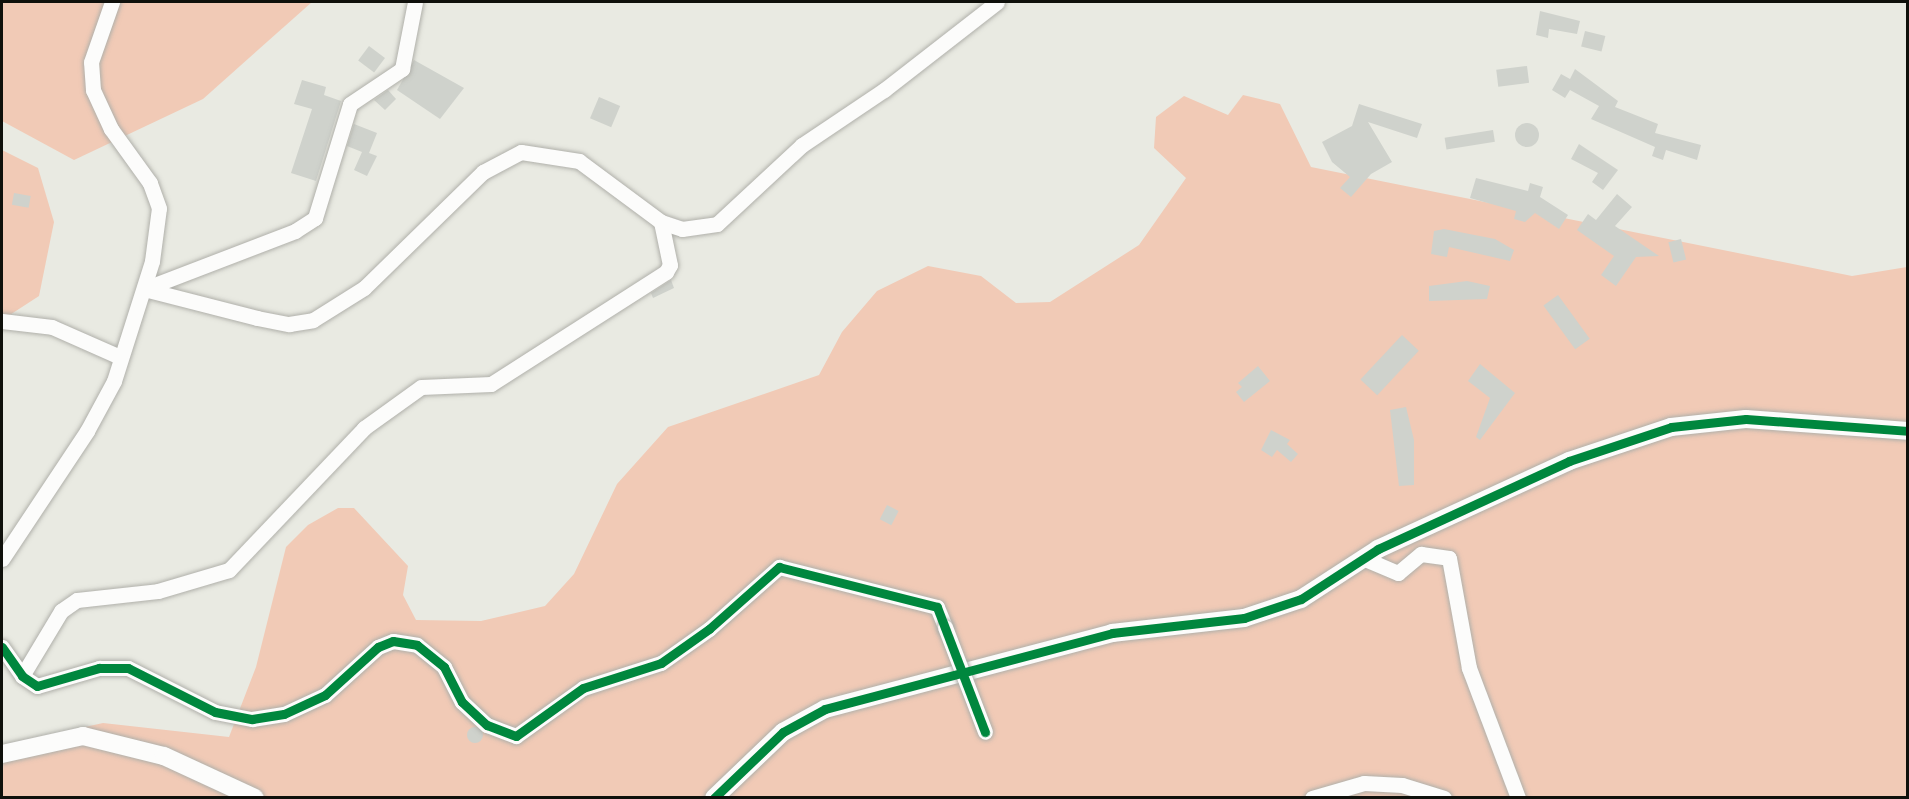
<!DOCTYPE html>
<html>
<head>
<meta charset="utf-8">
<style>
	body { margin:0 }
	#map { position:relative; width:1909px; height:799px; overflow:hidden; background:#e9eae2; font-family:"Varela Round",sans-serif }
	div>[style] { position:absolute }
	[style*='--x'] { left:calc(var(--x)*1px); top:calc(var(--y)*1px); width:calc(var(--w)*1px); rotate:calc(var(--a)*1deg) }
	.green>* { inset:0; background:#f1cab6 }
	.building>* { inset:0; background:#cfd2cc; transform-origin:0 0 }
	.round { border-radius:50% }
	.roads { filter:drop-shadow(0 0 2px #b0b0aa) drop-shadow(0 0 2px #b0b0aa) }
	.minor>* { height:15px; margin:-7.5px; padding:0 7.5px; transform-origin:7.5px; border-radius:7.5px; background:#fcfcfb }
	.tertiary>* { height:18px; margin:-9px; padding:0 9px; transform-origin:9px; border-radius:9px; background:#fcfcfb }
	.bridges { filter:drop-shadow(0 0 2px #b0b0aa) drop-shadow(0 0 2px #b0b0aa) }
	.minor-bridge>* { height:15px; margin:-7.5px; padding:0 7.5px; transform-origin:7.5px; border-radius:7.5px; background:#fcfcfb }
	.cycleway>* { height:9px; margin:-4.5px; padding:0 4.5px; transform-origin:4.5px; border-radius:4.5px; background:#00873e }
	span { translate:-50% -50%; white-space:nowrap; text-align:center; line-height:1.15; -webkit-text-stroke:5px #eceede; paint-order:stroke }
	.frame { position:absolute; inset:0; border:3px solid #0f100b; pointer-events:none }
</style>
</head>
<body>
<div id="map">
	<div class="green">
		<div style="clip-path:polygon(2px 2px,312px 2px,203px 99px,74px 160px,2px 121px)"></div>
		<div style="clip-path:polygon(1243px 95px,1280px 104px,1311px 167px,1852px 276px,1907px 267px,1907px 797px,2px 798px,4px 745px,103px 723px,229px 737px,256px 667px,286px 547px,308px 525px,338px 508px,354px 508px,408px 566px,403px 595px,416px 620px,481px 621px,545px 606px,574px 574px,617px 484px,668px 427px,819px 375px,842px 332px,877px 291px,928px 266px,981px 276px,1016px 303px,1050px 302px,1139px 245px,1186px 178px,1154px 148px,1156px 117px,1184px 96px,1228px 115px)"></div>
		<div style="clip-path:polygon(2px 150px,38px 168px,54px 222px,39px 296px,2px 320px)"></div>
	</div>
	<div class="building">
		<div style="clip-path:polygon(1540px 11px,1580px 21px,1577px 34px,1549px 29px,1548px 38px,1536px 35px)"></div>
		<div style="left:1585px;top:31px;width:21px;height:16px;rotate:14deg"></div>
		<div style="left:369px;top:46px;width:20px;height:18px;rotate:37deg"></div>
		<div style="clip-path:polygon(414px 60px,464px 88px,440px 119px,397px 90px)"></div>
		<div style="left:1527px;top:66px;width:17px;height:31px;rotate:83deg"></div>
		<div style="clip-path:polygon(1575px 69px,1618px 101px,1615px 107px,1658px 124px,1655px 133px,1701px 145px,1697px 160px,1666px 150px,1663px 160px,1652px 156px,1655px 147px,1591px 119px,1599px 106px,1570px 90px,1565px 98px,1552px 90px,1561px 74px,1570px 79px)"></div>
		<div style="clip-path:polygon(302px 80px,326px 87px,324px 95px,341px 101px,316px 181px,291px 173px,312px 109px,294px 104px)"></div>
		<div style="clip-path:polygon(388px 90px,396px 99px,385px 110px,374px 100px)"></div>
		<div style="left:599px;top:97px;width:23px;height:23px;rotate:23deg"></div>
		<div style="clip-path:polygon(1359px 104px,1422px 124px,1417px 138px,1368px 122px,1392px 162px,1371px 174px,1351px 197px,1340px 188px,1350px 177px,1332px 162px,1322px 142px,1352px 126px)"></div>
		<div class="round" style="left:1515px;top:123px;width:24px;height:24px"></div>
		<div style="clip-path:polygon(354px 124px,377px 133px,369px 153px,377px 156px,367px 176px,354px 170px,362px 152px,347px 146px)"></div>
		<div style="left:1493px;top:130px;width:12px;height:49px;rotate:81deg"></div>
		<div style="clip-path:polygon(1579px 144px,1618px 170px,1603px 190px,1592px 182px,1598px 173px,1571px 159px)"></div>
		<div style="clip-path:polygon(1476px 178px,1528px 191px,1530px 183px,1543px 187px,1540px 197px,1568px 215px,1559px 229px,1535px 213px,1525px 222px,1514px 219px,1516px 211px,1470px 198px)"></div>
		<div style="left:14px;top:193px;width:17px;height:12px;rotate:10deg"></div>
		<div style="clip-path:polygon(1617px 194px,1632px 207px,1615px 226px,1659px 256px,1636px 257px,1616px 286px,1601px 275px,1614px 256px,1577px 230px,1588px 214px,1596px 220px)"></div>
		<div style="clip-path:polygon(1444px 229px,1495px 239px,1514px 250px,1510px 261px,1449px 247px,1447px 257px,1431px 254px,1434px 231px)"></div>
		<div style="left:1681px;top:239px;width:21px;height:13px;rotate:76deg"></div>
		<div style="clip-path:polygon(671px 280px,674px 288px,653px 298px,651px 293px)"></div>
		<div style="clip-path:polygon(1467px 281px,1490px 286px,1487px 299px,1429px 301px,1429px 286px)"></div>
		<div style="left:1558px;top:295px;width:54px;height:18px;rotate:54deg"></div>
		<div style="left:1402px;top:335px;width:23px;height:61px;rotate:43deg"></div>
		<div style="clip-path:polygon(1480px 364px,1515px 393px,1480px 440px,1476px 437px,1490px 398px,1468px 381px)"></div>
		<div style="clip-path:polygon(1258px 366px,1270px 381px,1244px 402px,1236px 392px,1242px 387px,1238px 383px)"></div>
		<div style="clip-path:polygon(1406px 407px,1414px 440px,1414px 485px,1399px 486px,1390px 410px)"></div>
		<div style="clip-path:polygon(1271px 430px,1290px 440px,1287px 444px,1298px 454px,1291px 462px,1277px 450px,1272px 457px,1261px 450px)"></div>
		<div style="left:887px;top:505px;width:13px;height:16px;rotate:27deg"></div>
		<div class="round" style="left:467px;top:727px;width:16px;height:16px"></div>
	</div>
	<div class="roads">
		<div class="minor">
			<div style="--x:144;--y:289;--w:117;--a:14.4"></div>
			<div style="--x:257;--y:318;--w:33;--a:11"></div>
			<div style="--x:289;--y:324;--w:24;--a:-9"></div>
			<div style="--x:313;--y:320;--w:60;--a:-32.1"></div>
			<div style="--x:364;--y:288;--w:166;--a:-44.3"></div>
			<div style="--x:483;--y:172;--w:43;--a:-27.8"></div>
			<div style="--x:521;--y:152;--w:59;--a:8.8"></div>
			<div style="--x:579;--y:161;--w:102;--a:36.6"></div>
			<div style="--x:661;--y:222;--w:22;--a:18"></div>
			<div style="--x:682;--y:229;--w:35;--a:-8"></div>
			<div style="--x:717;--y:224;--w:116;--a:-42.9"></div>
			<div style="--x:802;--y:145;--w:99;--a:-33.9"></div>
			<div style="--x:884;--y:90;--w:143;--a:-37.9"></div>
			<div style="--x:144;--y:289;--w:162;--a:-21"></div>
			<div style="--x:295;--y:231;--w:24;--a:-33"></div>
			<div style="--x:315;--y:218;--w:119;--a:-72.9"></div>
			<div style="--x:350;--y:104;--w:63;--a:-33.9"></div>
			<div style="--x:402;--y:69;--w:68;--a:-79"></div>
			<div style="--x:2;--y:321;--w:50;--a:6.8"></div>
			<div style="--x:52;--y:327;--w:74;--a:23.8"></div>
			<div style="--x:2;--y:559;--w:154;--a:-56.4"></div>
			<div style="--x:87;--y:431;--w:57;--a:-61.6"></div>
			<div style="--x:114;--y:381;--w:126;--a:-72.4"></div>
			<div style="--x:152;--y:261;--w:53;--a:-82.5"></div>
			<div style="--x:159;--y:208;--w:27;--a:-110"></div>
			<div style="--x:150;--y:183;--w:67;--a:-125.8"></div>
			<div style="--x:111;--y:129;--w:43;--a:-114.8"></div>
			<div style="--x:93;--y:90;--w:28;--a:-94"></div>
			<div style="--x:91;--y:62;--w:64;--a:-70.7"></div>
			<div style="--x:1365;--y:559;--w:36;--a:23"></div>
			<div style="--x:1398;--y:573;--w:30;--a:-40"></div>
			<div style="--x:1421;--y:554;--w:28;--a:8"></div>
			<div style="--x:1449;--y:558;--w:112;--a:79.7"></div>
			<div style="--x:1469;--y:668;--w:139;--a:69.3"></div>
			<div style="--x:2;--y:647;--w:35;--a:55"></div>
			<div style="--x:22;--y:676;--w:18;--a:34"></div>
			<div style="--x:37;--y:686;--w:65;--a:-16.2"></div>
			<div style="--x:99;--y:668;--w:29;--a:0"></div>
			<div style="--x:128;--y:668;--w:97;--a:26.8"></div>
			<div style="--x:215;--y:712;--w:38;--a:11"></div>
			<div style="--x:252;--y:719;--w:32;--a:-9"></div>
			<div style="--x:284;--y:714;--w:45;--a:-24.9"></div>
			<div style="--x:325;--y:695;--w:72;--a:-42.2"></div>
			<div style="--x:378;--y:647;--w:16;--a:-22"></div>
			<div style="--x:393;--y:641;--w:24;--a:9"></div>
			<div style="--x:417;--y:645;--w:35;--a:39"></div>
			<div style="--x:444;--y:667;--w:39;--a:63"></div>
			<div style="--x:462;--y:702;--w:34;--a:43"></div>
			<div style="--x:487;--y:725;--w:31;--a:21"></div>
			<div style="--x:516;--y:736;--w:82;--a:-35.6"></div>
			<div style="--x:583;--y:688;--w:82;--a:-17.8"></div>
			<div style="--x:661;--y:663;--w:59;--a:-35.3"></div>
			<div style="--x:709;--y:629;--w:94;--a:-41.5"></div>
			<div style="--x:779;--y:567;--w:163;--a:14.2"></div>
			<div style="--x:937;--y:607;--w:22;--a:68"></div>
			<div style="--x:22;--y:676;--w:76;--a:-59"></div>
			<div style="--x:61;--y:611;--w:19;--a:-35"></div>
			<div style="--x:77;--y:600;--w:81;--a:-6.3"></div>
			<div style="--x:158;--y:591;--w:74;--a:-16.5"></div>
			<div style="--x:229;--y:570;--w:196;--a:-46.4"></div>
			<div style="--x:364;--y:428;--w:70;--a:-35.7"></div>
			<div style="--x:421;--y:387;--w:70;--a:-2.5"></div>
			<div style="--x:491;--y:384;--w:208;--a:-32.6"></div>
			<div style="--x:666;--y:272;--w:8;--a:-60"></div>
			<div style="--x:670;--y:265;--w:44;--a:-101.8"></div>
			<div style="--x:1312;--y:798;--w:54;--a:-16.1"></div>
			<div style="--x:1364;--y:783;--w:38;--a:3"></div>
			<div style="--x:1402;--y:785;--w:44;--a:17.2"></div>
		</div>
		<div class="tertiary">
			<div style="--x:2;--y:754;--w:83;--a:-12.5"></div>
			<div style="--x:83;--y:736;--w:83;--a:13.9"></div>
			<div style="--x:164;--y:756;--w:100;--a:24.8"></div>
			<div style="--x:714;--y:798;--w:95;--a:-43.7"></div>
			<div style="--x:783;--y:732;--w:48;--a:-28.7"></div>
			<div style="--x:825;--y:709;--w:297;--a:-14.8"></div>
			<div style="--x:1112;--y:633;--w:133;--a:-6.5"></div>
			<div style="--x:1244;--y:618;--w:60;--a:-18.4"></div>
			<div style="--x:1301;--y:599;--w:92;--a:-33"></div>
			<div style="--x:1378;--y:549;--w:210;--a:-24.7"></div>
			<div style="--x:1569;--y:461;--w:108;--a:-18.4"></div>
			<div style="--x:1671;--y:427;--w:75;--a:-6.1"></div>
			<div style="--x:1746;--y:419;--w:162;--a:4.2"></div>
		</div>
	</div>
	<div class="bridges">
		<div class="minor-bridge">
			<div style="--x:945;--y:627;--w:112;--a:69.1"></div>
		</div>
	</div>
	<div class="cycleway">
		<div style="--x:2;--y:647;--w:35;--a:55"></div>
		<div style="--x:22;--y:676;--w:18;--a:34"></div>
		<div style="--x:37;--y:686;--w:65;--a:-16.2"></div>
		<div style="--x:99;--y:668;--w:29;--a:0"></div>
		<div style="--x:128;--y:668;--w:97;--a:26.8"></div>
		<div style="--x:215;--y:712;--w:38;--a:11"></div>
		<div style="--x:252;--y:719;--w:32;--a:-9"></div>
		<div style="--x:284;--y:714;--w:45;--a:-24.9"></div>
		<div style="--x:325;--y:695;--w:72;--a:-42.2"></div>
		<div style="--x:378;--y:647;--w:16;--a:-22"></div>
		<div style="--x:393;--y:641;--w:24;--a:9"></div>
		<div style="--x:417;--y:645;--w:35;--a:39"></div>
		<div style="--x:444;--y:667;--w:39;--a:63"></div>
		<div style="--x:462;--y:702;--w:34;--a:43"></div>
		<div style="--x:487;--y:725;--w:31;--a:21"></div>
		<div style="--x:516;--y:736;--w:82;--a:-35.6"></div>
		<div style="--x:583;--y:688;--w:82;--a:-17.8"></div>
		<div style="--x:661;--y:663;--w:59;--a:-35.3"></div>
		<div style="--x:709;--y:629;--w:94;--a:-41.5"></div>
		<div style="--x:779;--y:567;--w:163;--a:14.2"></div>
		<div style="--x:937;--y:607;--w:134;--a:69"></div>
		<div style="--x:714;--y:798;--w:95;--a:-43.7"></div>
		<div style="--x:783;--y:732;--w:48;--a:-28.7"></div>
		<div style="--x:825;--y:709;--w:297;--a:-14.8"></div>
		<div style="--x:1112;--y:633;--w:133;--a:-6.5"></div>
		<div style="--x:1244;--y:618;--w:60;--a:-18.4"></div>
		<div style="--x:1301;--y:599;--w:92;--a:-33"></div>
		<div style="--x:1378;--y:549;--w:210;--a:-24.7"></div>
		<div style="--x:1569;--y:461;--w:108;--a:-18.4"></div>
		<div style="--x:1671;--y:427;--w:75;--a:-6.1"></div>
		<div style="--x:1746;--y:419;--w:162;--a:4.2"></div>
	</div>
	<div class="frame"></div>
</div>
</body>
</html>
